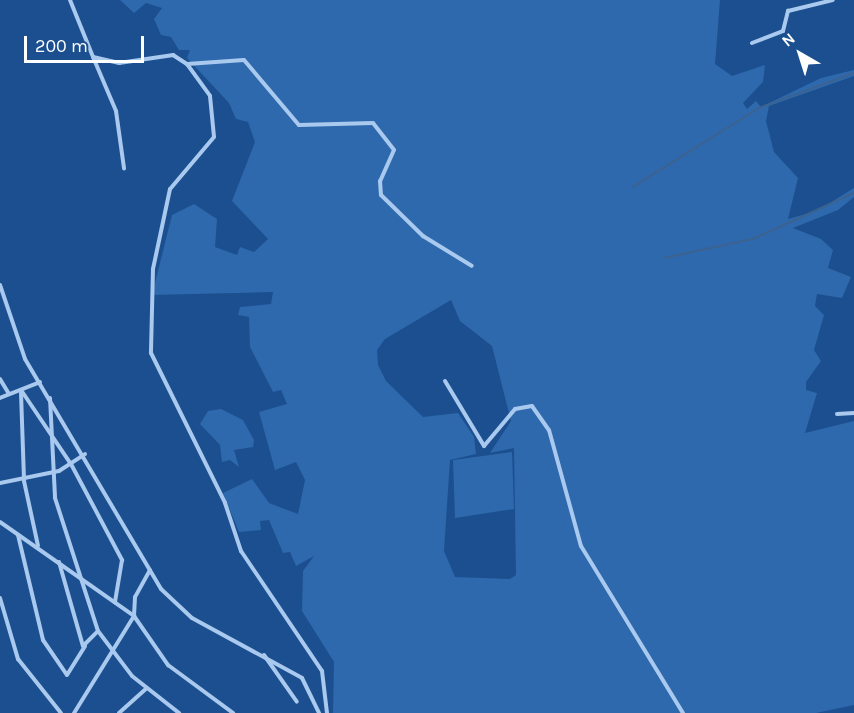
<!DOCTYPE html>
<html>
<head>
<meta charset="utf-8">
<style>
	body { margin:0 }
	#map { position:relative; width:854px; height:713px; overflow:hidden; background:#1b4f8f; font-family:Karla,sans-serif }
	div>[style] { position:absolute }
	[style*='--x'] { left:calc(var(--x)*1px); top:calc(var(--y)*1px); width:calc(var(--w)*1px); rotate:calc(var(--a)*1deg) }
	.green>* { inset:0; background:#2e69ad }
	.stream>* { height:1.5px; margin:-0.75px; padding:0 0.75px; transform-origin:0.75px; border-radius:0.75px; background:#3c6290 }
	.street>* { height:4px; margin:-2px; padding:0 2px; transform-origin:2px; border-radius:2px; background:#a9c9ee }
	span { translate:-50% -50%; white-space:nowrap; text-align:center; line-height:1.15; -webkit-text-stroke:6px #1b4f8f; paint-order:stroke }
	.north { position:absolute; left:770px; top:24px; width:60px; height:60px; -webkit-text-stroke:4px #1b4f8f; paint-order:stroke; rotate:321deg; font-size:16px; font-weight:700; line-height:24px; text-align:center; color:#fff }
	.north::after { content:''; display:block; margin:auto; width:21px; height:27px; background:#fff; clip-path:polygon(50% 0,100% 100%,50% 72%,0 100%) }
	.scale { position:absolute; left:24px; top:36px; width:120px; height:27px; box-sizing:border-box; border:3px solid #fff; border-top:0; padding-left:8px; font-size:18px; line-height:21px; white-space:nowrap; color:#fff; -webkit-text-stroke:4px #1b4f8f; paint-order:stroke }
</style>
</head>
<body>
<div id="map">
	<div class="green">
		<div style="clip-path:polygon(evenodd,120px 0,720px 0,715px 64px,732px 76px,765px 65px,763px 82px,743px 103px,747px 109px,756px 101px,761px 107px,821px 78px,854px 70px,854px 76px,769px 106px,766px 121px,774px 152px,798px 178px,788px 219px,817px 211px,854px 188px,854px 197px,838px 210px,793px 228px,821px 239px,833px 250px,828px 268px,851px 277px,842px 298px,817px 294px,815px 306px,824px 315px,814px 350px,821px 361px,806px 382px,806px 390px,817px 393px,805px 433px,854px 421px,854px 705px,816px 713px,333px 713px,334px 662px,302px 611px,303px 571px,314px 556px,296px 566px,290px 552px,283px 553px,269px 520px,260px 521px,261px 530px,239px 532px,223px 493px,252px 479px,269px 503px,298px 514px,305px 480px,296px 462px,275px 470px,259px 412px,287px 404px,281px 390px,273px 392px,250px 347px,249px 317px,238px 315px,240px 307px,271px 304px,273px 292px,152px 295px,172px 215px,194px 204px,217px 219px,215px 247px,237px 255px,240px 247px,254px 252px,268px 239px,232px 201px,255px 142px,248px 122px,236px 119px,229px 103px,187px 58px,190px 50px,179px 50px,171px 37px,161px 35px,154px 19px,162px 8px,146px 3px,134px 13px,120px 0,451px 300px,460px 321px,492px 346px,511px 421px,490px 453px,514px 448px,516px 575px,510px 579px,455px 577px,444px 551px,450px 460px,476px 454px,474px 437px,458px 413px,423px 417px,386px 381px,378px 365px,377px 350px,385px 339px,451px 300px)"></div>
		<div style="clip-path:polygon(221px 409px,243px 420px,254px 440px,253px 447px,234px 450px,239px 467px,230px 460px,222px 462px,220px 445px,200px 424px,208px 411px)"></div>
		<div style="clip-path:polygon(512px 452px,514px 509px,455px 518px,453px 460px)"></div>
	</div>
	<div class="stream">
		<div style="--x:633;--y:187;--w:149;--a:-32.1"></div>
		<div style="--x:759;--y:108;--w:101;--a:-20.2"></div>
		<div style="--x:664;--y:258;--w:91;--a:-12.1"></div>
		<div style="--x:753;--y:239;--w:111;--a:-24.5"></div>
	</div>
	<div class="street">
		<div style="--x:70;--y:0;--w:61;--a:68"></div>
		<div style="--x:93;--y:57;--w:27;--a:13"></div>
		<div style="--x:119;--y:63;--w:55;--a:-8.4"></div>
		<div style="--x:173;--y:55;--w:17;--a:33"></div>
		<div style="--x:187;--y:64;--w:57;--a:-4"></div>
		<div style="--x:244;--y:60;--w:85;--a:49.8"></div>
		<div style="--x:299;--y:125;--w:74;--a:-1.5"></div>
		<div style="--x:373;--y:123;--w:34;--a:52"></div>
		<div style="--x:394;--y:150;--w:34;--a:114"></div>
		<div style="--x:380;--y:181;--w:14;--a:86"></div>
		<div style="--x:381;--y:195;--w:59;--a:44.3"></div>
		<div style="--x:423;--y:236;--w:57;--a:31.5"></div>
		<div style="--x:752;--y:43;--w:33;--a:-21"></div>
		<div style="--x:783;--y:31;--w:21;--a:-76"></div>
		<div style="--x:788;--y:11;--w:46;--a:-13.7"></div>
		<div style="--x:93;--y:57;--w:59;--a:66.9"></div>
		<div style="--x:116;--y:111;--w:58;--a:82"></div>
		<div style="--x:187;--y:64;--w:39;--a:54"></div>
		<div style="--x:210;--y:96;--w:41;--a:84.4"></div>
		<div style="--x:214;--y:137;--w:68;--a:130.2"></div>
		<div style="--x:170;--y:189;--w:82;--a:102"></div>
		<div style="--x:153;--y:269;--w:84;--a:91.4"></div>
		<div style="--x:151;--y:353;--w:167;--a:63.7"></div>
		<div style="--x:225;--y:503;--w:51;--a:71.6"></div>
		<div style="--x:241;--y:551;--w:145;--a:56"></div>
		<div style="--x:322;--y:671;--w:42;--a:83.2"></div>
		<div style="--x:0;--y:285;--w:78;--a:71.3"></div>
		<div style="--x:25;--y:359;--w:267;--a:59.4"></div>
		<div style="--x:161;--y:589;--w:42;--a:43.1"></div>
		<div style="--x:192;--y:618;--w:125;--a:28.6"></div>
		<div style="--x:302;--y:678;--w:39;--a:64"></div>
		<div style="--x:0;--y:379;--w:17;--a:59"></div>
		<div style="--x:445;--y:381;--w:76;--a:59"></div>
		<div style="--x:484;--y:446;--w:48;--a:-50"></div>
		<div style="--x:515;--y:409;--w:17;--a:-10"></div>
		<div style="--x:532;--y:406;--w:29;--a:55"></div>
		<div style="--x:549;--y:430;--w:120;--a:74.6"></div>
		<div style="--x:581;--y:546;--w:196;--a:58.6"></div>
		<div style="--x:21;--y:390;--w:89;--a:56"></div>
		<div style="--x:71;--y:464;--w:109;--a:62"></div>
		<div style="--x:122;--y:560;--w:43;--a:99.5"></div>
		<div style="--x:21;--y:393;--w:88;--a:88"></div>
		<div style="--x:24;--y:481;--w:66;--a:77.8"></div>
		<div style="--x:0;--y:398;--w:43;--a:-21.8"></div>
		<div style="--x:50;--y:398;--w:100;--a:87.1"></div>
		<div style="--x:55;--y:498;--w:140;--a:72.1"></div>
		<div style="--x:98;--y:631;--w:56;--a:52.9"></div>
		<div style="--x:132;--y:676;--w:60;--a:38.2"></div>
		<div style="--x:837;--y:414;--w:17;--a:-3"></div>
		<div style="--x:0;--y:483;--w:60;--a:-11.5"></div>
		<div style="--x:59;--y:471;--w:31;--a:-33"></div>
		<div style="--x:0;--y:522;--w:164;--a:35"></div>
		<div style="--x:134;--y:616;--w:114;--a:121.7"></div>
		<div style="--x:18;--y:535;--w:108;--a:76.6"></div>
		<div style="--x:43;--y:640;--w:42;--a:55.6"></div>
		<div style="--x:67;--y:675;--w:34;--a:-58"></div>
		<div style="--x:59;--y:562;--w:87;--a:74.1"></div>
		<div style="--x:83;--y:646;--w:21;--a:-45"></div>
		<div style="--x:150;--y:570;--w:31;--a:119"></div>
		<div style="--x:135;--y:597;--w:19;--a:93"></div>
		<div style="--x:134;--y:616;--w:60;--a:55.2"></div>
		<div style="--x:168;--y:665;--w:81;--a:36.4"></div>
		<div style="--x:0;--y:598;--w:64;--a:73.6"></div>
		<div style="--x:18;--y:659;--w:69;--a:51.5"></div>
		<div style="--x:264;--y:655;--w:57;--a:54.9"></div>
		<div style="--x:119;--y:713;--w:36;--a:-42"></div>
	</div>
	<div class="north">N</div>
	<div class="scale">200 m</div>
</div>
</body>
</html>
